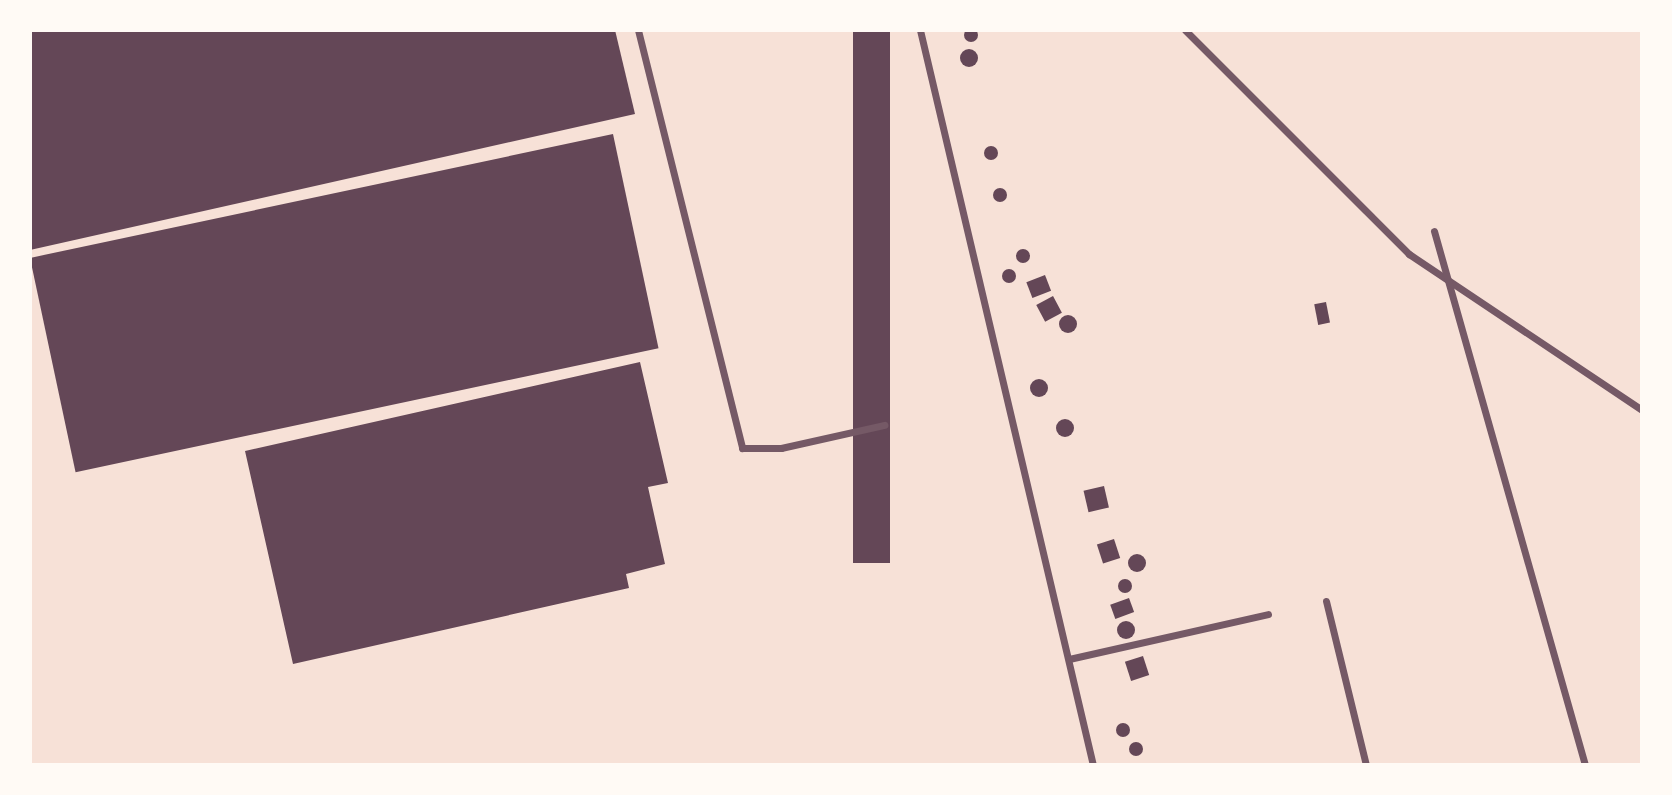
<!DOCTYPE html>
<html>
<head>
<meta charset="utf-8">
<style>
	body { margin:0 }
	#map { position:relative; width:1672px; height:795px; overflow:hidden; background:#f7e1d7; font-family:Montserrat,sans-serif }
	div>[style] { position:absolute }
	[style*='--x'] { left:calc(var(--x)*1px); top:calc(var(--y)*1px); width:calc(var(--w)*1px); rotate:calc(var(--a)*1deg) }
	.building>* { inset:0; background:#644757; transform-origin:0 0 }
	.round { border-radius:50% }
	.minor>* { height:7px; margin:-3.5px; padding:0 3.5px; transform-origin:3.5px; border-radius:3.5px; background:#755966 }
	span { translate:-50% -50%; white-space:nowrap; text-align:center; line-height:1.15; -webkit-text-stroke:7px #fffaf5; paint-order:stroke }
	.frame { position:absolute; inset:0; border:32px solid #fffaf5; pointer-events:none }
</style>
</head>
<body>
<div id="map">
	<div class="building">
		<div class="round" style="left:964px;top:28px;width:14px;height:14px"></div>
		<div style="clip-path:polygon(30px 30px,615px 30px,635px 114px,30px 250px)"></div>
		<div style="left:853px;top:30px;width:37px;height:533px"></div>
		<div class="round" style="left:960px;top:49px;width:18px;height:18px"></div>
		<div style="left:613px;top:134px;width:219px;height:596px;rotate:78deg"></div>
		<div class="round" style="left:984px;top:146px;width:14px;height:14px"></div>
		<div class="round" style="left:993px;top:188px;width:14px;height:14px"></div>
		<div class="round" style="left:1016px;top:249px;width:14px;height:14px"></div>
		<div class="round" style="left:1002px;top:269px;width:14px;height:14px"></div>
		<div style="left:1045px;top:275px;width:17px;height:20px;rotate:69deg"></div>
		<div style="left:1053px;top:296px;width:19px;height:19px;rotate:62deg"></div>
		<div style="left:1326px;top:302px;width:21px;height:12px;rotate:79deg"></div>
		<div class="round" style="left:1059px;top:315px;width:18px;height:18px"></div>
		<div style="clip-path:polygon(640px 362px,668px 483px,648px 487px,665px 564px,626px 574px,629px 588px,293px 664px,245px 451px)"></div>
		<div class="round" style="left:1030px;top:379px;width:18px;height:18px"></div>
		<div class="round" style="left:1056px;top:419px;width:18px;height:18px"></div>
		<div style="left:1104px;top:486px;width:22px;height:21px;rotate:77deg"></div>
		<div style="left:1114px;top:539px;width:20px;height:18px;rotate:72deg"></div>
		<div class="round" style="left:1128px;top:554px;width:18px;height:18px"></div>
		<div class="round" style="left:1118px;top:579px;width:14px;height:14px"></div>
		<div style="left:1129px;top:598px;width:15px;height:20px;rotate:70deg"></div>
		<div class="round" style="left:1117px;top:621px;width:18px;height:18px"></div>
		<div style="left:1143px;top:656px;width:20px;height:19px;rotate:72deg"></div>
		<div class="round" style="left:1116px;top:723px;width:14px;height:14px"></div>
		<div class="round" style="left:1129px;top:742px;width:14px;height:14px"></div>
	</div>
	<div class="minor">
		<div style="--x:638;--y:30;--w:431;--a:76"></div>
		<div style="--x:742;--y:448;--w:39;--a:0"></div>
		<div style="--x:781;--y:448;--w:106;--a:-12.6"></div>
		<div style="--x:920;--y:30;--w:755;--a:76.76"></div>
		<div style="--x:1185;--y:30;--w:317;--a:45"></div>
		<div style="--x:1409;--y:254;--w:280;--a:33.8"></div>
		<div style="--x:1434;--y:231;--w:555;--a:74.21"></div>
		<div style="--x:1326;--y:601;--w:169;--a:76.3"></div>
		<div style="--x:1069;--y:659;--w:204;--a:-12.7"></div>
	</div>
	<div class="frame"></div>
</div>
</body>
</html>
